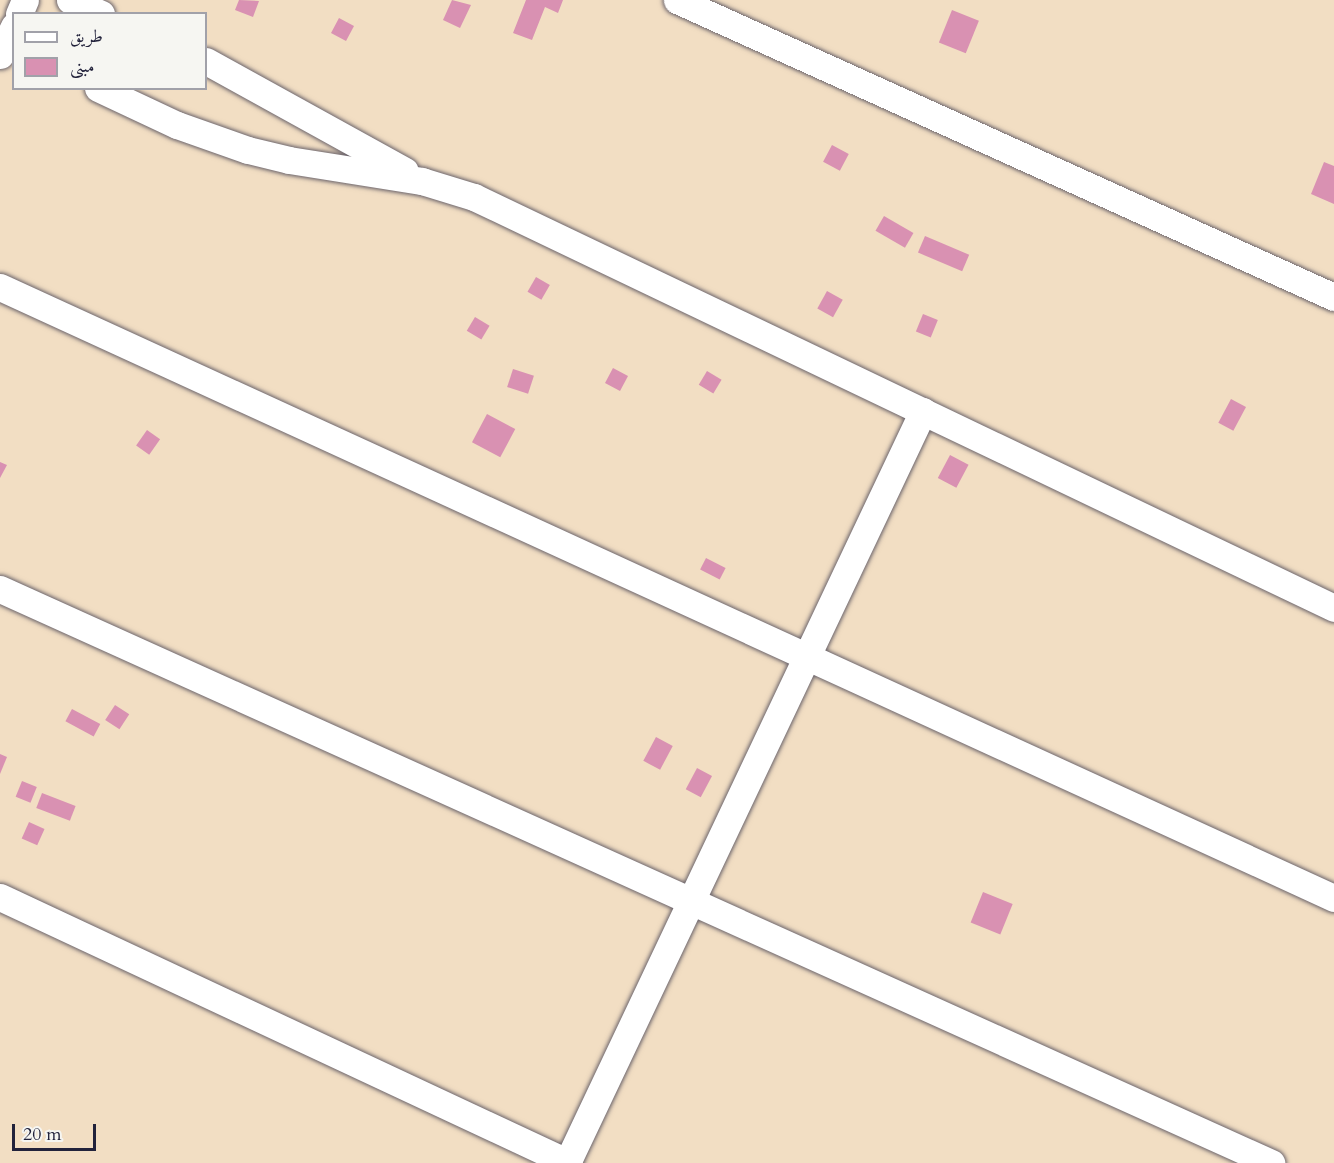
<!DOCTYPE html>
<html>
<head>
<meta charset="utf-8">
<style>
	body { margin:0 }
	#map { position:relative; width:1334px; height:1163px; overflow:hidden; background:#f2dec3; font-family:Cardo,Amiri,serif }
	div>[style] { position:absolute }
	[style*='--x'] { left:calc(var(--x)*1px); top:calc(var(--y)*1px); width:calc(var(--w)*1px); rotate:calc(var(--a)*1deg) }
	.building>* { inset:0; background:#d991b2; transform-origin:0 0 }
	.roads { filter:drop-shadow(0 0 2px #6b646b) drop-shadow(0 0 2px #6b646b) }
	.minor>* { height:27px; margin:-13.5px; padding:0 13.5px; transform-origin:13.5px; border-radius:13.5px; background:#fff }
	span { translate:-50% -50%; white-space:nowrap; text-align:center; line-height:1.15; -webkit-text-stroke:5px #f6f6f2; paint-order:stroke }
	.legend { position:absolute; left:12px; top:12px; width:195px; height:78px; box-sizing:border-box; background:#f6f6f2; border:2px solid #a1a1a9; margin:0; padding:8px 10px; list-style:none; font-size:18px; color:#22223b }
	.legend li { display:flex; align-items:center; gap:12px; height:30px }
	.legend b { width:30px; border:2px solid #a1a1a9 }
	.scale { position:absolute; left:12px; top:1124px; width:84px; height:27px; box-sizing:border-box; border:3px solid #22223b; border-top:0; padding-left:8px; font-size:18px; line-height:21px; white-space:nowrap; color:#22223b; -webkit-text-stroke:4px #f6f6f2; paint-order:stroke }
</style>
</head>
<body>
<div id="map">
	<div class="building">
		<div style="clip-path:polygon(239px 0,259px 1px,253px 17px,235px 10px)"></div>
		<div style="clip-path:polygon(452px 0,471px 5px,460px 28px,443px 20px)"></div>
		<div style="clip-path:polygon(526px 0,563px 0,558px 13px,545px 7px,532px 40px,513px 33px)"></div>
		<div style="left:952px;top:10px;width:29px;height:35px;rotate:22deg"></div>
		<div style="left:339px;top:18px;width:17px;height:17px;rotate:28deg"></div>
		<div style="left:832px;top:145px;width:19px;height:19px;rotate:28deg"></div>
		<div style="clip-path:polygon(1324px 162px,1334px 166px,1334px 204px,1311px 194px)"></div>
		<div style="left:884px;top:216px;width:34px;height:17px;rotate:30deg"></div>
		<div style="left:925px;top:236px;width:48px;height:18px;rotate:23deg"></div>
		<div style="left:536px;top:277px;width:16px;height:17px;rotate:30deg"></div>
		<div style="left:827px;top:291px;width:18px;height:20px;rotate:29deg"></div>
		<div style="left:923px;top:314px;width:16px;height:19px;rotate:22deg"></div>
		<div style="left:475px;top:317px;width:17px;height:16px;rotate:31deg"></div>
		<div style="left:613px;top:368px;width:17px;height:17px;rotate:28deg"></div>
		<div style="left:513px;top:369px;width:22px;height:19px;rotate:18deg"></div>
		<div style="left:707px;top:371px;width:17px;height:16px;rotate:31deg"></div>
		<div style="left:1231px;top:399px;width:17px;height:27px;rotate:28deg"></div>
		<div style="left:487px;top:414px;width:32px;height:32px;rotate:28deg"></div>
		<div style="left:147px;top:430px;width:16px;height:19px;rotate:35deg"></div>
		<div style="left:950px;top:455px;width:21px;height:26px;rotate:28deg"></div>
		<div style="clip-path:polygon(0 462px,7px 465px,0 478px)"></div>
		<div style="left:706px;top:558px;width:22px;height:13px;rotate:27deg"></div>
		<div style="left:115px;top:705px;width:17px;height:18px;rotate:33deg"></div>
		<div style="left:72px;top:709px;width:32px;height:14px;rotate:28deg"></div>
		<div style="left:656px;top:737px;width:19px;height:27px;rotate:28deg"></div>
		<div style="clip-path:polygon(0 754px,7px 757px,0 774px)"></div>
		<div style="left:697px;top:768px;width:17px;height:24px;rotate:28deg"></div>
		<div style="left:22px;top:781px;width:16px;height:17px;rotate:22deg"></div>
		<div style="left:42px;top:793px;width:36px;height:16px;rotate:21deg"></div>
		<div style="left:29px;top:822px;width:17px;height:18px;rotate:24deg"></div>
		<div style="left:983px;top:892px;width:32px;height:33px;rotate:22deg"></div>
	</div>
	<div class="roads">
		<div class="minor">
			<div style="--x:70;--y:0;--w:34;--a:24"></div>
			<div style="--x:677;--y:0;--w:721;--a:24.33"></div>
			<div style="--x:19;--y:14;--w:15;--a:-67"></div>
			<div style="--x:0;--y:55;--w:32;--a:-64"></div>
			<div style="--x:206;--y:61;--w:227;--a:28.9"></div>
			<div style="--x:98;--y:88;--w:87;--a:25.1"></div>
			<div style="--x:177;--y:125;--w:75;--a:19.4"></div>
			<div style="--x:248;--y:150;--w:42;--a:13.7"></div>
			<div style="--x:289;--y:160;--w:135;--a:9"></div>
			<div style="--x:422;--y:181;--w:54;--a:17.1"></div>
			<div style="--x:474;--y:197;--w:953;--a:25.54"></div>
			<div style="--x:0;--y:287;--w:1467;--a:24.61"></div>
			<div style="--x:0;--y:589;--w:1395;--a:24.3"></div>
			<div style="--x:0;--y:897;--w:628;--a:25.06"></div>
			<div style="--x:567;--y:1163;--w:832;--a:-64.67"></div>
		</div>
	</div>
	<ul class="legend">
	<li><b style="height:8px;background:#fff"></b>طريق</li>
	<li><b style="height:16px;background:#d991b2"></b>مبنى</li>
	</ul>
	<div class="scale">20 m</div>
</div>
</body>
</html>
